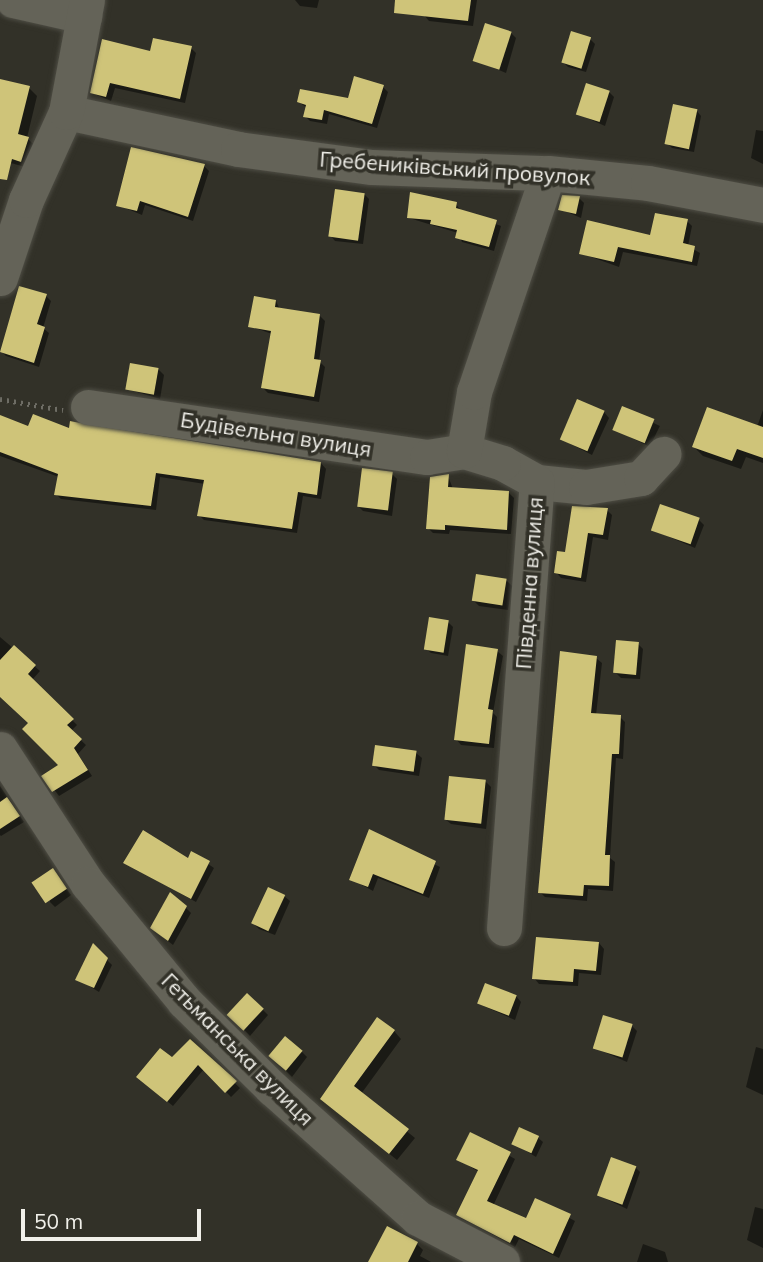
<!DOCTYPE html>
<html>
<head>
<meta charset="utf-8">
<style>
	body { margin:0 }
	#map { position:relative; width:763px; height:1262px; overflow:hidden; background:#323128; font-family:Mulish,sans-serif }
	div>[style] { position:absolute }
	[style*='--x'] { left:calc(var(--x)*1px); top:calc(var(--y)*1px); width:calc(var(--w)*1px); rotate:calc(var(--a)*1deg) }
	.shadow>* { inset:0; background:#0007; transform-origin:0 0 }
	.building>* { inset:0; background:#cfc479; transform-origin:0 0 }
	.path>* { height:4.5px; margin-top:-2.25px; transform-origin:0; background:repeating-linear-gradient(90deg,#6e6d65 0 2px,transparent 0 7px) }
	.roads { filter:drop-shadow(0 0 2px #4e4d44) drop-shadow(0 0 2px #4e4d44) }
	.minor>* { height:35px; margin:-17.5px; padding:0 17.5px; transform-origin:17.5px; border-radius:17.5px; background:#646358 }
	span { translate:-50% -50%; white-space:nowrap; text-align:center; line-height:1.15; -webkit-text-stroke:7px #323128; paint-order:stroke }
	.street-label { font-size:21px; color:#f1f0ea }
	.scale { position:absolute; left:21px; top:1209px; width:180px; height:32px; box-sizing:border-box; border:4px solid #f1f0ea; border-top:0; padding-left:9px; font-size:21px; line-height:24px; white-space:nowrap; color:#f1f0ea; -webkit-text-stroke:5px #323128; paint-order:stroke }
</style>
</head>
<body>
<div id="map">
	<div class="shadow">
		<div style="clip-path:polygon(295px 0,319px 0,317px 8px,300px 6px)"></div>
		<div style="clip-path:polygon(426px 0,477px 0,473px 26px,429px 21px,424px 15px)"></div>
		<div style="clip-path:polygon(511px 33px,516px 38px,506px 73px,475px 60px)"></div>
		<div style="clip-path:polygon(590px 39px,595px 44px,586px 72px,568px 67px,563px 62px)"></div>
		<div style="clip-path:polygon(191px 48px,196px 53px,185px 103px,115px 88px,111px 101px,92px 93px,151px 53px)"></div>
		<div style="clip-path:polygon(0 81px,29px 88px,37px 96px,27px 138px,35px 146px,29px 168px,0 160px)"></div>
		<div style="clip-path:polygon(383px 87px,388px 92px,377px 128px,329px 114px,327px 124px,310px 121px,305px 116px,307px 108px,299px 102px,349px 100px)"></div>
		<div style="clip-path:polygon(609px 92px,614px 97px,605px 126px,578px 114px)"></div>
		<div style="clip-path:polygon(696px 110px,701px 116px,694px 152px,672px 148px,667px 143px)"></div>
		<div style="clip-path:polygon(756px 130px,763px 131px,763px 164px,751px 158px)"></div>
		<div style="clip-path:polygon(204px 166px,209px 171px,193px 221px,145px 205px,142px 215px,118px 205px)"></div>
		<div style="clip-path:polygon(364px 194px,369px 199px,363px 244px,335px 241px,330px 235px)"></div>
		<div style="clip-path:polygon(579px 198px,584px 203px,581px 218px,560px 209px)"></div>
		<div style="clip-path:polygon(456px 204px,461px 211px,501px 226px,494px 251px,462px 242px,458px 233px,409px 218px)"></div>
		<div style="clip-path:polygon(687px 221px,692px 226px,688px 246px,700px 253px,697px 266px,623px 252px,619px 267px,580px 253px,652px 237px)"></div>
		<div style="clip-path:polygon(46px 296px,51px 301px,43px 328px,49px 333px,39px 367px,6px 356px,1px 351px)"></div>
		<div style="clip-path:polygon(276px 301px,280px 310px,320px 316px,325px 321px,319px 361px,325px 367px,319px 402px,268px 393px,263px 388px,272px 334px,250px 326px)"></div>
		<div style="clip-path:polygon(159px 370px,164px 375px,160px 399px,127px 389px)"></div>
		<div style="left:623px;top:408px;width:41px;height:23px;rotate:26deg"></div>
		<div style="clip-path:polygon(763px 410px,763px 463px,746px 457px,741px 469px,703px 456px,694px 447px,757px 427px)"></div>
		<div style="clip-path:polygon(604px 412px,609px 418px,592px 455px,561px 439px)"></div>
		<div style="clip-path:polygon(0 417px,29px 428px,321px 463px,326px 469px,321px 499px,303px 496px,297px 533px,204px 520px,199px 515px,205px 484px,160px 477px,156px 510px,61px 499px,56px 494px,59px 477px,0 456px)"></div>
		<div style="clip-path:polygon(392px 474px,397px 479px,392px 516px,363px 511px,358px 506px)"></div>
		<div style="clip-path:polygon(448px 476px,453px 489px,509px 493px,514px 498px,511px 534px,450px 530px,449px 534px,433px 533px,428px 528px)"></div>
		<div style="clip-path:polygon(607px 510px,612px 515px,608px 540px,593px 537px,586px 582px,561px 578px,556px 572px,567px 554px)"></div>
		<div style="clip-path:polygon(699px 520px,704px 525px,695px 548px,653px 530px)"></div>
		<div style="clip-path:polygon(507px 581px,512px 586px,508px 610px,479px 606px,474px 601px)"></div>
		<div style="clip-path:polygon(448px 622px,453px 627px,448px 656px,431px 653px,425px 648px)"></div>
		<div style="clip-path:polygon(0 637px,40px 671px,32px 680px,77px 725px,71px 731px,86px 745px,78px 754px,92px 776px,59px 796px,44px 776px,61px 766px,31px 723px,0 696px)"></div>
		<div style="clip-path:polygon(638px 644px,643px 649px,640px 679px,621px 678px,615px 672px)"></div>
		<div style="clip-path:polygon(497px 651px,503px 656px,493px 713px,497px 717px,494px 748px,461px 745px,456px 739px)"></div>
		<div style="clip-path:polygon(596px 658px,602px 663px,596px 715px,620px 717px,625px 722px,623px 759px,616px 758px,610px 858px,615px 862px,613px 891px,588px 889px,587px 901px,545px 897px,540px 892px)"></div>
		<div style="clip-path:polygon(416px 753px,422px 758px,419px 776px,379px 770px,374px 765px)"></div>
		<div style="clip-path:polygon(486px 782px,491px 787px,486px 829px,451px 824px,445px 819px)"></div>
		<div style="clip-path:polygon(0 786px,24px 822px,1px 836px,0 835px)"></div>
		<div style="clip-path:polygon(370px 832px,440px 867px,429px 898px,378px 878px,373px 891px,351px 879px)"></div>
		<div style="clip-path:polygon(192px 853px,214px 868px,196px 902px,125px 863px,188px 860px)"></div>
		<div style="clip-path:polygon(53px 870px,71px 895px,55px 907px,50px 902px)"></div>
		<div style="clip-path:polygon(284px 896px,290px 901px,275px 935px,259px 929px,254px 924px)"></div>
		<div style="clip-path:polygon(185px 907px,191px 913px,173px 945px,158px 933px)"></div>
		<div style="clip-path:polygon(599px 943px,604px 949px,601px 975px,579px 973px,578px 986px,539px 984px,534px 978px)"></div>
		<div style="clip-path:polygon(93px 946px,112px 965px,99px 992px,78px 979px)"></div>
		<div style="clip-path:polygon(516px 996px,521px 1002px,515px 1020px,479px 1004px)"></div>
		<div style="clip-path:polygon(263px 1010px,268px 1015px,250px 1036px,230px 1015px)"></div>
		<div style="clip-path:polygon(632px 1026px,637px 1031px,627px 1062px,595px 1048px)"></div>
		<div style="clip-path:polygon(394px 1031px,401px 1039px,361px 1094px,415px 1138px,397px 1160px,330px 1106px)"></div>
		<div style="clip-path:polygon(190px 1041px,240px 1088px,231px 1097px,204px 1069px,173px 1106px,144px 1082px)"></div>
		<div style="clip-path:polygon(756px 1047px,763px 1049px,763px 1095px,746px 1087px)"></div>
		<div style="clip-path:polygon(302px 1052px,307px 1057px,292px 1077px,271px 1056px)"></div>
		<div style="clip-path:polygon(471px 1134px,515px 1159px,493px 1206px,527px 1221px,536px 1200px,575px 1221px,559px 1258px,519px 1239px,515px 1247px,458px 1215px,479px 1172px,459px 1160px)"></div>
		<div style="clip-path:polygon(537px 1137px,543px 1142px,536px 1157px,513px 1143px)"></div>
		<div style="clip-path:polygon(635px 1167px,640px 1172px,627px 1209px,600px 1196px)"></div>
		<div style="clip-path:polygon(755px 1207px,763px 1209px,763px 1248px,747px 1240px)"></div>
		<div style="clip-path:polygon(417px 1244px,423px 1250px,420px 1256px,431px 1262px,370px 1262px)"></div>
		<div style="clip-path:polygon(643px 1244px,665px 1252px,668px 1262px,637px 1262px)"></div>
	</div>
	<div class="building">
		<div style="clip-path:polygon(395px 0,471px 0,468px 21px,394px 13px)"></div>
		<div style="left:485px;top:23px;width:28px;height:40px;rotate:18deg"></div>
		<div style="left:571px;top:31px;width:21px;height:33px;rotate:17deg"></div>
		<div style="clip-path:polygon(153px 38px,192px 46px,180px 99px,110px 83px,106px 97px,90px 93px,102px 39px,150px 51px)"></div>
		<div style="clip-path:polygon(354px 76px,384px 85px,372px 124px,324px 110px,322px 120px,303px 117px,306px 105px,297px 102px,300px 89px,348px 98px)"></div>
		<div style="clip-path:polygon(0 79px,30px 86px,18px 134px,29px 137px,21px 162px,12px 159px,7px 180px,0 179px)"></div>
		<div style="left:586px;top:83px;width:25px;height:33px;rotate:18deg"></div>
		<div style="left:673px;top:104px;width:25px;height:41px;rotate:12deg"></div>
		<div style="clip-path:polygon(131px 147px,205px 164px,188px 217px,140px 201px,137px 211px,116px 206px)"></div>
		<div style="left:335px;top:189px;width:30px;height:48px;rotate:8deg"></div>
		<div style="clip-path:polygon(410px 192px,457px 202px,456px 208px,497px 220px,489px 247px,455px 238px,457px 230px,430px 224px,431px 220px,407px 218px)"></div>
		<div style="clip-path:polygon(562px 195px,580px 196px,576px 214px,558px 210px)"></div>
		<div style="clip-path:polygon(655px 213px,688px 219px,683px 243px,695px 246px,692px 262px,618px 247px,614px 262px,579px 254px,587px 220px,650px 235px)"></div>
		<div style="clip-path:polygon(19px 286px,47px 294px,37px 324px,45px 327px,34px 363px,0 352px)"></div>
		<div style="clip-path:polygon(254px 296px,276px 300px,275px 307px,320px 314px,314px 359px,321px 360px,314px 397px,261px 388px,271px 331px,248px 327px)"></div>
		<div style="left:130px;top:363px;width:29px;height:27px;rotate:10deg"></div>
		<div style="left:577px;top:399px;width:30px;height:44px;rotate:23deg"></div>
		<div style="left:622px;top:406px;width:35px;height:26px;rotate:22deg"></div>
		<div style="clip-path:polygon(707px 407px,763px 427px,763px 458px,737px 449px,732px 461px,692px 447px)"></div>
		<div style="clip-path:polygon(33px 414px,69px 428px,70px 421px,75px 422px,321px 462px,317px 495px,298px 492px,292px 529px,197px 516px,204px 480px,156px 473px,151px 506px,54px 495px,58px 474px,0 452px,0 415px,28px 426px)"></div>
		<div style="left:362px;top:468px;width:31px;height:39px;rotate:7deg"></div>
		<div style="clip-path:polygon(449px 474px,448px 487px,509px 491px,507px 530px,445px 525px,445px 530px,426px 529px,430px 477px)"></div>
		<div style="left:660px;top:504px;width:42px;height:28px;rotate:19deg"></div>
		<div style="clip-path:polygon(572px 506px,608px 508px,603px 535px,588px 533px,581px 578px,554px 573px,557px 551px,565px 552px)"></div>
		<div style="left:476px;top:574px;width:31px;height:27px;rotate:9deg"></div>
		<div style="left:429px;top:617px;width:20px;height:33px;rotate:9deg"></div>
		<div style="left:616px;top:640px;width:23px;height:33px;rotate:5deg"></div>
		<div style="clip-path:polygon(466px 644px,498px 649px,488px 709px,493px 710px,489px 744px,454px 740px)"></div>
		<div style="clip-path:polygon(14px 645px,36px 665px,28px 674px,74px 719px,67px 725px,82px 739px,74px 748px,88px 770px,52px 792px,41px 776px,58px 765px,22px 729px,28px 723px,0 697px,0 660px)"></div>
		<div style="clip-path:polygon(560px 651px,597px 656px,591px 713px,621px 715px,619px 754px,612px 754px,605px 855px,610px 855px,609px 886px,584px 885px,583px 896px,538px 893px)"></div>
		<div style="left:375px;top:745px;width:42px;height:21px;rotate:8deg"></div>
		<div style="left:449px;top:776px;width:37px;height:44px;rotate:6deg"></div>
		<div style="clip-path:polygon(7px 797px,20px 816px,0 829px,0 802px)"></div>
		<div style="clip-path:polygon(369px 829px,436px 861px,423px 894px,373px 874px,368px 887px,349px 880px)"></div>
		<div style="clip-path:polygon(143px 830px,188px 858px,191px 851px,210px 861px,191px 899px,123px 863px)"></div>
		<div style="left:53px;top:868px;width:25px;height:26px;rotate:56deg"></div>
		<div style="left:268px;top:887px;width:19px;height:40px;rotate:25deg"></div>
		<div style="clip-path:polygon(170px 892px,187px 906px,168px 941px,150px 928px)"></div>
		<div style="clip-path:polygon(536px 937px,599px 942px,596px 971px,574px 969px,573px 982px,532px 979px)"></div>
		<div style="clip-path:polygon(93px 943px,108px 958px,94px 988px,75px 980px)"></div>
		<div style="left:485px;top:983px;width:34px;height:22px;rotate:21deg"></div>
		<div style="left:247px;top:993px;width:23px;height:30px;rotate:43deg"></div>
		<div style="left:603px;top:1015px;width:31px;height:35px;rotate:17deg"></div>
		<div style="clip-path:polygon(377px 1017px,395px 1030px,354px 1086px,409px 1129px,389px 1154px,320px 1099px)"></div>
		<div style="left:285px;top:1036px;width:23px;height:26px;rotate:40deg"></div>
		<div style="clip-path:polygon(190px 1039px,237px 1081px,225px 1093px,198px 1065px,167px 1102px,136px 1077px,160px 1048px,172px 1057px)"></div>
		<div style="left:519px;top:1127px;width:22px;height:19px;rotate:24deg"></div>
		<div style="clip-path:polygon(470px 1132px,511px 1152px,487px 1201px,526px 1218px,535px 1198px,571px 1214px,553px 1254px,514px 1235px,510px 1243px,456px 1215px,478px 1170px,456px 1160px)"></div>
		<div style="left:611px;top:1157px;width:27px;height:41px;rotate:20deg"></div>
		<div style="clip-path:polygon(387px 1226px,418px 1242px,408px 1262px,368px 1262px)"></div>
	</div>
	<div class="path">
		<div style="--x:0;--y:399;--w:64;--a:9.9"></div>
	</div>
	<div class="roads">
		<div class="minor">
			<div style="--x:13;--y:0;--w:73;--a:12.7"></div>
			<div style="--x:66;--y:112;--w:176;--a:12.1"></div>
			<div style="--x:238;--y:149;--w:135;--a:7.7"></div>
			<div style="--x:372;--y:167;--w:176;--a:2"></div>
			<div style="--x:548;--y:173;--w:100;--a:5.7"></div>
			<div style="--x:648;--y:183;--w:117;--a:10.8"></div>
			<div style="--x:0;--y:278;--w:82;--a:-71.6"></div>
			<div style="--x:26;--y:200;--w:97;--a:-65.6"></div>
			<div style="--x:66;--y:112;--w:114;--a:-79.4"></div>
			<div style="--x:88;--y:407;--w:343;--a:8.4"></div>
			<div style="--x:427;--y:457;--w:37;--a:-9"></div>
			<div style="--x:537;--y:482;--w:49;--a:5.8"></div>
			<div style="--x:586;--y:487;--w:56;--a:-9.3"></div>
			<div style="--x:641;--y:478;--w:33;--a:-47"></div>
			<div style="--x:0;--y:749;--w:161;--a:56.9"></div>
			<div style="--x:88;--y:884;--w:151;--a:50.6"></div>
			<div style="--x:184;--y:1001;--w:124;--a:44.7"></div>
			<div style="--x:272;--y:1088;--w:195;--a:41.7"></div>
			<div style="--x:418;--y:1218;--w:95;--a:27.6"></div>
			<div style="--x:504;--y:928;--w:447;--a:-85.8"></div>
			<div style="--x:537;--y:482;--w:39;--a:-151"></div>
			<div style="--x:503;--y:463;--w:41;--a:-162.9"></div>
			<div style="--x:464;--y:451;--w:60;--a:-80.4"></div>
			<div style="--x:474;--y:392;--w:231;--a:-71.3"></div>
		</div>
	</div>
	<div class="street-label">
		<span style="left:455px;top:168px;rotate:4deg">Гребениківський провулок</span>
		<span style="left:276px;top:434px;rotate:9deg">Будівельна вулиця</span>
		<span style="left:529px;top:583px;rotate:-86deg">Південна вулиця</span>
		<span style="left:238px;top:1049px;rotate:45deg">Гетьманська вулиця</span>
	</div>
	<div class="scale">50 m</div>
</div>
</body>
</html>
